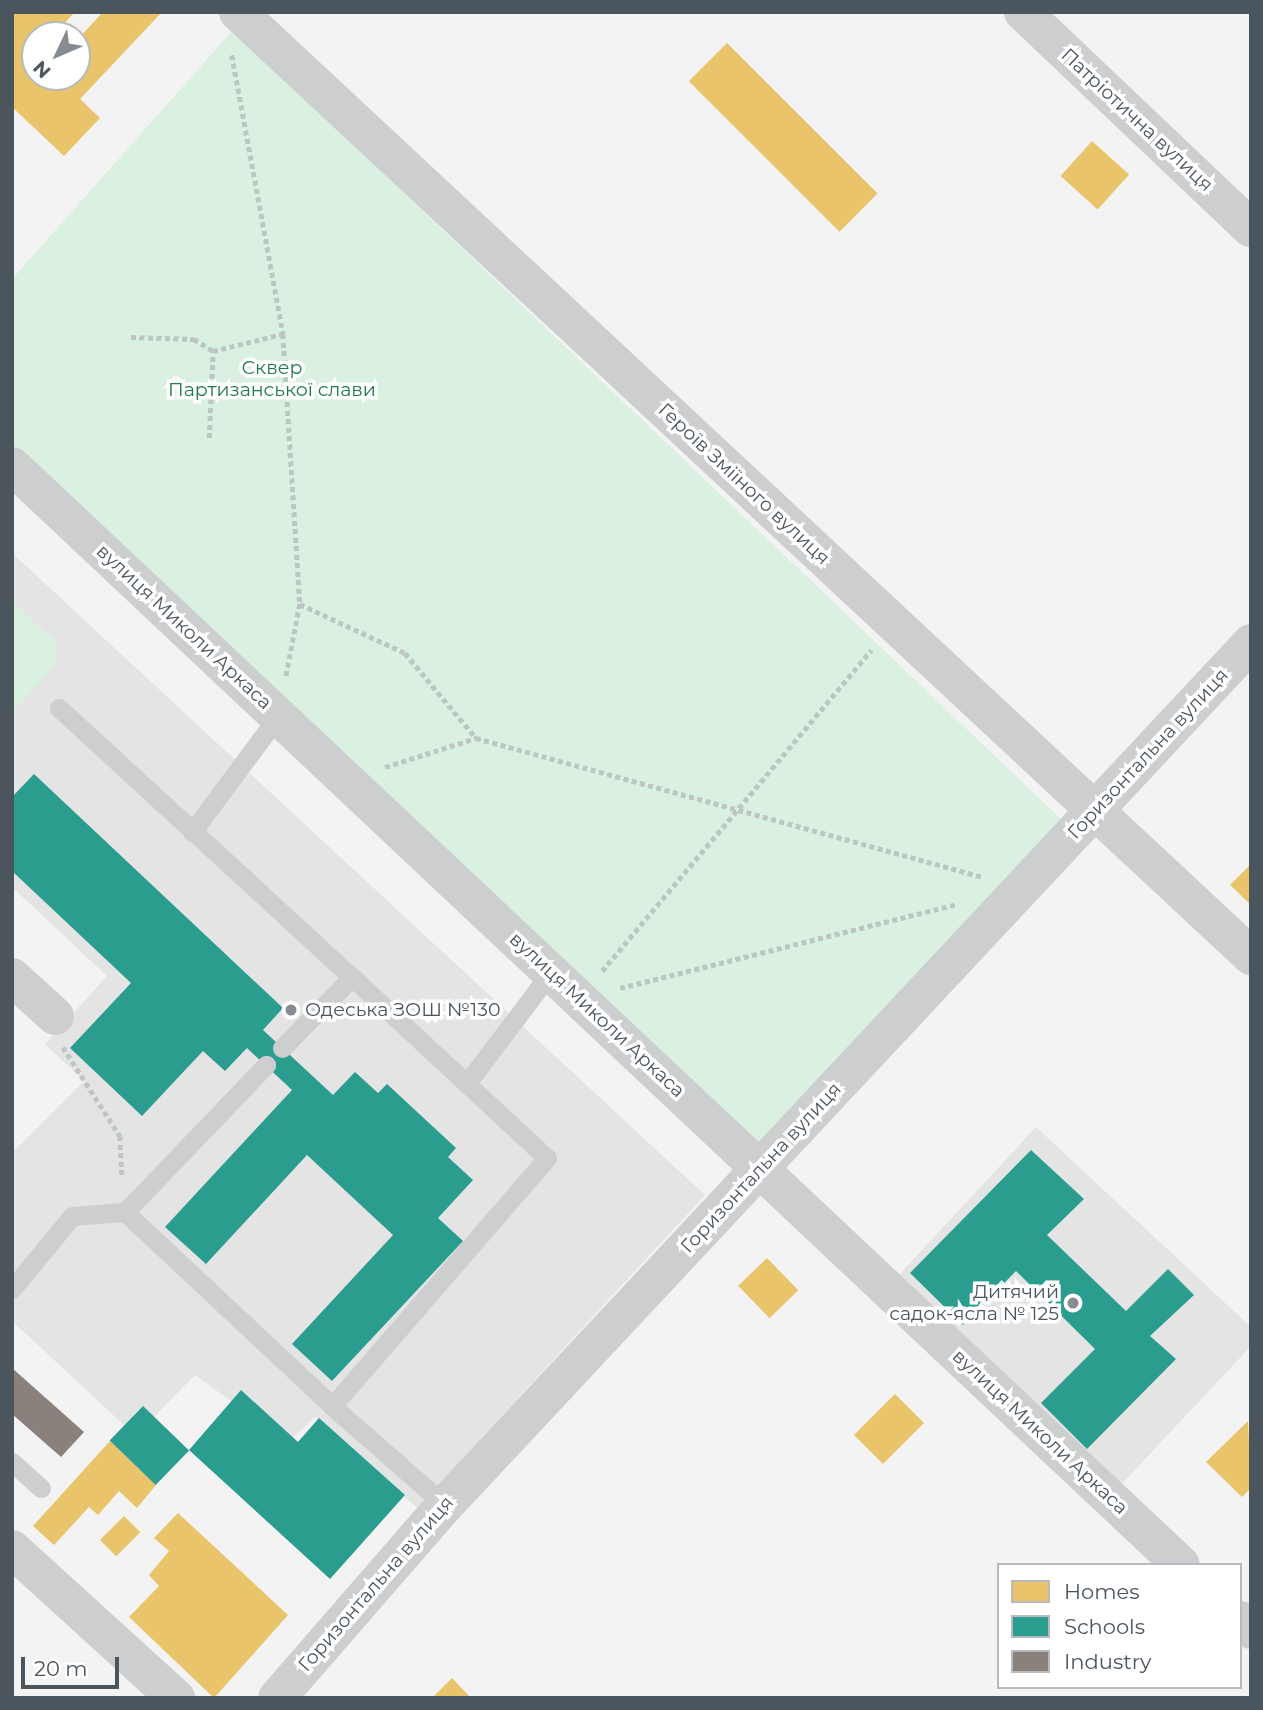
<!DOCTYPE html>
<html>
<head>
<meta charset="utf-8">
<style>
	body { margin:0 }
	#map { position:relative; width:1263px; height:1710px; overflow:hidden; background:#f3f3f3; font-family:Montserrat,sans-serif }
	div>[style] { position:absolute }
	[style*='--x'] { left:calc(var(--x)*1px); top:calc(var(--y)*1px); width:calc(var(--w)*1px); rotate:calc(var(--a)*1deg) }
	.education>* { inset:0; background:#e5e4e4 }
	.green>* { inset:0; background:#daf0e1 }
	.homes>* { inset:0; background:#e9c46a; transform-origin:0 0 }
	.schools>* { inset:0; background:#2a9d8f; transform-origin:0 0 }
	.industry>* { inset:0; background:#8a817c }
	.path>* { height:4.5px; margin-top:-2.25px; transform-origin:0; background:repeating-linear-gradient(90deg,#bcc6c3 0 5px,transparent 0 8.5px) }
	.service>* { height:19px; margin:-9.5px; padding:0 9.5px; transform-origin:9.5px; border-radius:9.5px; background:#cdced0 }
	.minor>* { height:38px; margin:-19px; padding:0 19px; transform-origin:19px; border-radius:19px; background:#cdced0 }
	.dots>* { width:19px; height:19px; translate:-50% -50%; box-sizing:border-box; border:4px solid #fff; border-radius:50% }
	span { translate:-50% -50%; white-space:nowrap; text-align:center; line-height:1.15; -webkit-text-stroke:7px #fff; paint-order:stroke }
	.street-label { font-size:19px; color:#4b555e }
	.park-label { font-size:19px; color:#207b4b }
	.poi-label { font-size:19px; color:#4b555e }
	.left { translate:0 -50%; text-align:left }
	.right { translate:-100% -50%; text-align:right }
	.frame { position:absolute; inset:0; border:14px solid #4b555e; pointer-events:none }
	.legend { position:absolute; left:997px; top:1563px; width:245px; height:126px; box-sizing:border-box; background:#fff; border:2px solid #b7bbbf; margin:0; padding:9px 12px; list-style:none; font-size:21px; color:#4b555e }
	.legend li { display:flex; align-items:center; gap:14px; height:35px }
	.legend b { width:35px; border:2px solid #b7bbbf }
	.north { position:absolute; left:21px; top:21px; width:70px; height:70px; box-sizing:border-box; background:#fff; border:2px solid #b7bbbf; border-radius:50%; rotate:226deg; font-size:19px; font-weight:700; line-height:28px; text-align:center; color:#4b555e }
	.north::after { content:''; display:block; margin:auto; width:24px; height:32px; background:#868c92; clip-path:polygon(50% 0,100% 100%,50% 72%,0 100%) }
	.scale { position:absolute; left:21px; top:1657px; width:98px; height:32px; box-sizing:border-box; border:4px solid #4b555e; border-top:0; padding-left:9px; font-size:21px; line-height:24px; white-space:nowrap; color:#4b555e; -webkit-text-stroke:5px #fff; paint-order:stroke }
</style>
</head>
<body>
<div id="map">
	<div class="education">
		<div style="clip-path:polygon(12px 553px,705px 1195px,417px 1508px,315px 1417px,288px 1442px,195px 1375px,152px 1419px,138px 1410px,125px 1426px,12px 1321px,12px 1153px,84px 1081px,45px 1044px,107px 976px,12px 887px)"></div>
		<div style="clip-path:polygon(1036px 1127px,1251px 1327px,1251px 1346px,1119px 1487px,895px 1279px)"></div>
	</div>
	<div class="green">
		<div style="clip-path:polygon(233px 30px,1061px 819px,758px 1144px,12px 444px,12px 279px)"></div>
		<div style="clip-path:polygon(12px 601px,56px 642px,57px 663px,12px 713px)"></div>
	</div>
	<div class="homes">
		<div style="clip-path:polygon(12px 12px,75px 12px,58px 30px,64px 35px,35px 35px,35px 77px,77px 77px,77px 40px,103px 12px,162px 12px,80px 99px,100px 118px,64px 156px,12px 107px)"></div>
		<div style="left:727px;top:43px;width:213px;height:54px;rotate:45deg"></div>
		<div style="left:1092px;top:141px;width:50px;height:47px;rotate:42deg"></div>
		<div style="clip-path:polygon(1251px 864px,1251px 905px,1230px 885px)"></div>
		<div style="left:767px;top:1258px;width:45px;height:40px;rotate:46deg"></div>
		<div style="left:895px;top:1394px;width:41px;height:58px;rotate:45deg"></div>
		<div style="clip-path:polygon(1248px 1421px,1251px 1488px,1242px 1497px,1206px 1462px)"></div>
		<div style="clip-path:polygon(110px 1441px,156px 1485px,137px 1508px,119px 1491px,98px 1515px,89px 1507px,54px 1545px,33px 1526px)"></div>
		<div style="clip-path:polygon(178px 1513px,288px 1615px,214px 1698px,129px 1617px,159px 1586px,149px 1575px,169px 1551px,154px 1538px)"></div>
		<div style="left:124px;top:1516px;width:23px;height:34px;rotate:45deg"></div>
		<div style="clip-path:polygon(452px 1678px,471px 1698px,432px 1698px)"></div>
	</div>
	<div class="schools">
		<div style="clip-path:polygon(34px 774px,283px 1008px,263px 1030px,333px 1095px,355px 1072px,378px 1093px,387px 1084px,456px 1148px,448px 1157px,473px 1180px,438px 1218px,463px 1241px,332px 1381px,292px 1344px,393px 1235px,307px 1155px,206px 1264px,165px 1227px,292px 1090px,247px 1048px,225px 1071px,203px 1051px,142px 1116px,70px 1048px,131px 983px,12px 871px,12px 797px)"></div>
		<div style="clip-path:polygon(1031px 1150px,1084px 1199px,1047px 1235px,1126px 1311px,1168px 1269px,1194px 1295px,1150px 1336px,1176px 1359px,1087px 1449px,1041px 1403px,1095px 1349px,1016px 1271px,963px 1325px,910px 1273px)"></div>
		<div style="clip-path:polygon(241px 1390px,298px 1442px,319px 1418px,405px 1495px,330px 1579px,189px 1450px)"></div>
		<div style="left:143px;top:1406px;width:64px;height:48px;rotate:44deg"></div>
	</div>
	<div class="industry">
		<div style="clip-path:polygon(12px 1368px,84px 1432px,61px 1457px,12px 1414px)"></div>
	</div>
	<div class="path">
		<div style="--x:232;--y:55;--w:284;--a:79.6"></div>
		<div style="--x:283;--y:334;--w:271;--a:86.4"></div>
		<div style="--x:300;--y:604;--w:74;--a:100.9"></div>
		<div style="--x:131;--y:337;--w:63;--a:1.8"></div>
		<div style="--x:194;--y:339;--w:22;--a:32"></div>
		<div style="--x:213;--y:351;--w:72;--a:-13.7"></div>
		<div style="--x:209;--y:438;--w:87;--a:-87.4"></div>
		<div style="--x:300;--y:604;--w:116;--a:25"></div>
		<div style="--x:405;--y:653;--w:111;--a:50.1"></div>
		<div style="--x:385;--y:767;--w:96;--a:-17.7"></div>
		<div style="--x:476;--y:738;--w:526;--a:15.33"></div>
		<div style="--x:602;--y:971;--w:419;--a:-50"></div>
		<div style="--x:620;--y:988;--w:348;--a:-14"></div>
		<div style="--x:63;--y:1047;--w:106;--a:57.4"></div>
		<div style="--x:120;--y:1136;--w:40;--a:87.1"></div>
	</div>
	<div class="service">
		<div style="--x:59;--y:708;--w:398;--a:42.6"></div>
		<div style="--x:192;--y:832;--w:144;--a:-53.4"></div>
		<div style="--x:282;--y:1048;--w:100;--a:-45.4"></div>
		<div style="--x:352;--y:977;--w:266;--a:42.9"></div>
		<div style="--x:547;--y:1158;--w:328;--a:130.9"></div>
		<div style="--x:332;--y:1406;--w:150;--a:41.2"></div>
		<div style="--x:467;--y:1083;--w:139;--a:-52.9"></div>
		<div style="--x:125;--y:1212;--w:284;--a:43.1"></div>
		<div style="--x:12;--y:1289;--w:94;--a:-50.6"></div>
		<div style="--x:72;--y:1216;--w:53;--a:-4.3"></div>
		<div style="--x:125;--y:1212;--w:204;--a:-46.2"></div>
		<div style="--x:12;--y:1462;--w:39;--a:42"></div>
	</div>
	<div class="minor">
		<div style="--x:238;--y:12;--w:1385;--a:42.98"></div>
		<div style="--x:1023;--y:12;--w:314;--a:43.5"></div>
		<div style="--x:12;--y:466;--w:1604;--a:43.23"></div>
		<div style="--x:12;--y:977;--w:58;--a:42.2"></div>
		<div style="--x:12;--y:1549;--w:222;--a:42.3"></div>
		<div style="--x:1240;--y:1620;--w:15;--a:42"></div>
		<div style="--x:277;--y:1698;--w:256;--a:-49"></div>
		<div style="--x:445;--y:1505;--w:1180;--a:-46.92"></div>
	</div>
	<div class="dots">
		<div style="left:291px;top:1010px;background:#868c92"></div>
		<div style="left:1073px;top:1303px;background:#868c92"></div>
	</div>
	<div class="street-label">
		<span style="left:1137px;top:120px;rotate:43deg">Патріотична вулиця</span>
		<span style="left:744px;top:484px;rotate:43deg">Героїв Зміїного вулиця</span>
		<span style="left:184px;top:627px;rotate:43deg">вулиця Миколи Аркаса</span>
		<span style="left:1148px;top:754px;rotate:-47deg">Горизонтальна вулиця</span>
		<span style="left:597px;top:1015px;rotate:43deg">вулиця Миколи Аркаса</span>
		<span style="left:761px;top:1168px;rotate:-47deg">Горизонтальна вулиця</span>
		<span style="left:1040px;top:1432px;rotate:43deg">вулиця Миколи Аркаса</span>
		<span style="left:376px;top:1584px;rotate:-49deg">Горизонтальна вулиця</span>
	</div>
	<div class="park-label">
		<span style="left:272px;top:379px">Сквер<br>Партизанської слави</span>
	</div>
	<div class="poi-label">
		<span class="left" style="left:305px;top:1010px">Одеська ЗОШ №130</span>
		<span class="right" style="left:1059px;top:1303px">Дитячий<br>садок-ясла № 125</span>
	</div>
	<div class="frame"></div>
	<ul class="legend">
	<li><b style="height:19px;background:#e9c46a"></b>Homes</li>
	<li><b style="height:19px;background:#2a9d8f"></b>Schools</li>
	<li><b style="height:19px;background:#8a817c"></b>Industry</li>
	</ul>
	<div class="north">N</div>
	<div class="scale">20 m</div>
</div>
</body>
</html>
